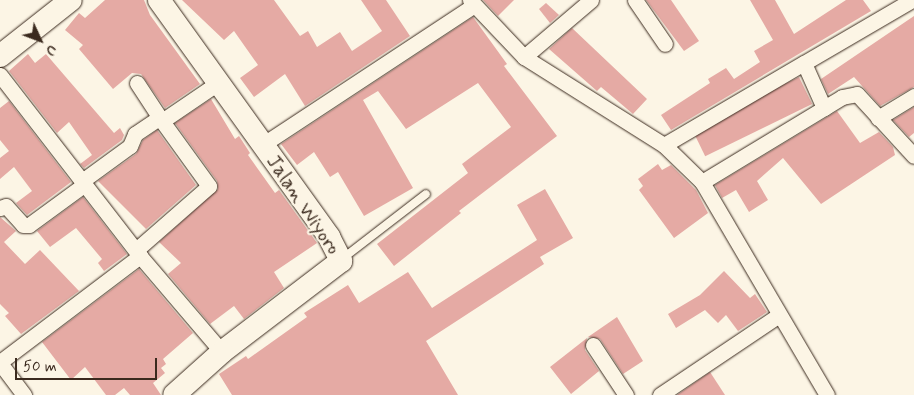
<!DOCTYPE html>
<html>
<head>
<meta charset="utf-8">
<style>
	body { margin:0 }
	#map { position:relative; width:914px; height:395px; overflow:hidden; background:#fcf5e5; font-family:Mynerve,sans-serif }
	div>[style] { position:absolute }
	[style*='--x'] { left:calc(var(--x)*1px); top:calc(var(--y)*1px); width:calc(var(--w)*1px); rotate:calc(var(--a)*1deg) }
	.building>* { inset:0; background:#e5aaa4; transform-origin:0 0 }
	.roads { filter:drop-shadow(0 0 1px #3b2a1e) drop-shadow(0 0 1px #3b2a1e) }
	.lane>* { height:8px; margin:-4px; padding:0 4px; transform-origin:4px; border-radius:4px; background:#fcf5e5 }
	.street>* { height:15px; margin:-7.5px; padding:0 7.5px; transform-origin:7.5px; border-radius:7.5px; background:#fcf5e5 }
	.secondary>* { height:22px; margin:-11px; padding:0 11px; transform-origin:11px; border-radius:11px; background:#fcf5e5 }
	span { translate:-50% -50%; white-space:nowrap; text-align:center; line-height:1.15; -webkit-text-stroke:4.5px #fcf5e5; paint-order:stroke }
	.street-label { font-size:20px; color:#3b2a1e }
	.north { position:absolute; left:15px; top:15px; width:50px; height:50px; -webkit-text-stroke:4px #fcf5e5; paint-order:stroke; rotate:133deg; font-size:14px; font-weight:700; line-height:20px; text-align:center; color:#3b2a1e }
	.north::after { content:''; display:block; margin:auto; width:18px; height:22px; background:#3b2a1e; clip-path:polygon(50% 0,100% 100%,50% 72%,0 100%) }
	.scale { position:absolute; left:15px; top:358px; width:142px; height:22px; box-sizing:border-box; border:2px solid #3b2a1e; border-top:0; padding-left:6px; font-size:15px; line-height:18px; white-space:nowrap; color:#3b2a1e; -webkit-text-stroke:4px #fcf5e5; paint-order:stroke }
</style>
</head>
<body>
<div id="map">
	<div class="building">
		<div style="clip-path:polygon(105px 0,144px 0,150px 15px,200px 84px,165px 108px,141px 74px,132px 73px,113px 89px,79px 49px,83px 45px,65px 30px,79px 13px,85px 18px)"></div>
		<div style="clip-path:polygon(182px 0,274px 0,300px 36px,308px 31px,317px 47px,340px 32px,352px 51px,382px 31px,361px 0,386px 0,410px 36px,305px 106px,285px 74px,254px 97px,240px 78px,258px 65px,234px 31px,224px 40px)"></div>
		<div style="clip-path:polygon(483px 0,514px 0,498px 16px)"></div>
		<div style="clip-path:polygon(646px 0,671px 0,699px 41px,684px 51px)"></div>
		<div style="clip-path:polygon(750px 0,775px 0,794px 34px,846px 0,863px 0,871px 11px,671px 130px,661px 115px,710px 83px,708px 79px,726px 68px,734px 79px,760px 62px,754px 51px,773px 40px)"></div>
		<div style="clip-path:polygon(546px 3px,559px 15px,550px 23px,539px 9px)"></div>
		<div style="clip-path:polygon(914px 16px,914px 87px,880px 106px,854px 77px,828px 94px,821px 79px)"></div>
		<div style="clip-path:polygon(473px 17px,507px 64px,504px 66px,557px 136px,459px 211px,461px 213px,394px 266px,377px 244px,468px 173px,462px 164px,511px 127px,478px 83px,406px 129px,378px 91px,363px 100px,413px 188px,364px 216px,338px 172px,330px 177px,314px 152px,297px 165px,281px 144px)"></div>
		<div style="clip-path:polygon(572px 28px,647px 99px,633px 114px,601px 87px,597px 91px,549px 49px)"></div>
		<div style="clip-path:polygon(28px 54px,35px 63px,46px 54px,114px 133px,120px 128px,124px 135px,122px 140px,84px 168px,80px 164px,92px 155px,69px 122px,57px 133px,9px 71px)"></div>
		<div style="left:799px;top:77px;width:30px;height:119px;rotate:64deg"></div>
		<div style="clip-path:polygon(211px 99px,235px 139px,239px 136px,250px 153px,248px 155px,275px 193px,279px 190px,317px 243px,274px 272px,284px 288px,244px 319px,234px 306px,210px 324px,168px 274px,181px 263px,159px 242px,218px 189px,217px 181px,175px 123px)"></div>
		<div style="clip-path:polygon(9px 101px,71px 182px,27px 215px,16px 203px,32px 191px,14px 167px,0 179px,0 158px,9px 151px,0 140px,0 108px)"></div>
		<div style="clip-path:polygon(914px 107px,914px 133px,909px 137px,893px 120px)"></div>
		<div style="clip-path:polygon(837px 111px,860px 143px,879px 132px,893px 147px,895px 155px,821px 204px,783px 158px,757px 181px,768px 200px,749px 212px,736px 190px,722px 198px,715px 185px)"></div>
		<div style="clip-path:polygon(157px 130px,196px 185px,146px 229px,98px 181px,136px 154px,143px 140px)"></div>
		<div style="clip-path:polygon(658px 164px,662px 170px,671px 165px,696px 190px,708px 213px,674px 238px,639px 190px,643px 186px,638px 179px)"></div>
		<div style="clip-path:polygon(545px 189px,573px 238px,540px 257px,544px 264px,426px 341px,458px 395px,232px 395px,219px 374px,246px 356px,248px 359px,307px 317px,304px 313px,348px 285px,359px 303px,408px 272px,432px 308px,537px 240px,517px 205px)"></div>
		<div style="clip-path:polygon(83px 197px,127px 254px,104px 271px,98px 263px,102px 259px,76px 228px,50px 247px,37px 231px)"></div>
		<div style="clip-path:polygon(0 217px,16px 231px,4px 242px,25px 264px,40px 250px,79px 291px,21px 334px,5px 316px,9px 313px,0 304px)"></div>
		<div style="clip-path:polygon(139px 269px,193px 333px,163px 359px,166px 364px,161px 368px,165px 373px,153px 383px,161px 395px,130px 395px,124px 388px,115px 395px,106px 395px,85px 367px,71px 380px,42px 342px)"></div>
		<div style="clip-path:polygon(724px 271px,750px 298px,755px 294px,767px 312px,738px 331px,726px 315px,718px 323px,705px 310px,676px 328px,668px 314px,700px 295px)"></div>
		<div style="clip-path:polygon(617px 317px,643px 361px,623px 374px,600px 339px,588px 337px)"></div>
		<div style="clip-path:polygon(587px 338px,585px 350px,599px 371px,571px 394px,550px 367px)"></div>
		<div style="clip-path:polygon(710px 372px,725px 395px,677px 395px)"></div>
	</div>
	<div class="roads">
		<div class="lane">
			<div style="--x:342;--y:259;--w:106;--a:-37.7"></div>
		</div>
		<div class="street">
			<div style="--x:470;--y:0;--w:79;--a:46.5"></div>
			<div style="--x:524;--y:57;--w:165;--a:32.2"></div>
			<div style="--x:664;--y:145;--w:53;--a:44.2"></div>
			<div style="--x:702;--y:182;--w:247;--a:59.6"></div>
			<div style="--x:635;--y:0;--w:53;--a:55.7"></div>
			<div style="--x:524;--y:57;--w:88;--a:-40.4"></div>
			<div style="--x:0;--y:75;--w:229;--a:52.3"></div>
			<div style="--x:140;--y:256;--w:126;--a:49.5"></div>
			<div style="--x:137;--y:83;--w:45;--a:56.7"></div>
			<div style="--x:824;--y:108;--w:21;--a:-31"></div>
			<div style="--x:842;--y:97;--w:15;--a:-11"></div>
			<div style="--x:857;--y:94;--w:84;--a:47.4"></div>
			<div style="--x:878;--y:118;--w:42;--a:-31.4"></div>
			<div style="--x:262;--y:145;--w:254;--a:-33.4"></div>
			<div style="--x:664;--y:145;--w:162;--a:-30.4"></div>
			<div style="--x:82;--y:181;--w:59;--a:-36.1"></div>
			<div style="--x:130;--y:146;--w:13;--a:-67"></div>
			<div style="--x:135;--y:134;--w:30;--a:-34"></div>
			<div style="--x:702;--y:182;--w:143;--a:-31.2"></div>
			<div style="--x:824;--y:108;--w:49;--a:-114"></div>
			<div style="--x:804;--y:63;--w:125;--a:-30.3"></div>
			<div style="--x:0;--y:208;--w:6;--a:-18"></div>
			<div style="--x:6;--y:206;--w:25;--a:48"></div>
			<div style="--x:23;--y:225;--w:6;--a:0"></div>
			<div style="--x:29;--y:225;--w:69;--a:-36.2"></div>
			<div style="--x:136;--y:250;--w:97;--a:-41.2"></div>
			<div style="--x:209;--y:186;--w:80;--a:-125.9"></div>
			<div style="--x:162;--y:121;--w:68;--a:-34.2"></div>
			<div style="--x:593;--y:345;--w:60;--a:56.6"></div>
			<div style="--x:0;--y:362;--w:176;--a:-37.1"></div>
			<div style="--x:0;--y:363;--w:40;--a:53"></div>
			<div style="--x:660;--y:395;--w:143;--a:-33.9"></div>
		</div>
		<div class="secondary">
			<div style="--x:159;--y:0;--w:292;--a:54.3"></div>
			<div style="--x:329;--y:237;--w:27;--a:63"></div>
			<div style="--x:341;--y:261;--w:150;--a:142.6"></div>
			<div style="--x:222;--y:352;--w:64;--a:138.1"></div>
			<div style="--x:0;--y:56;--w:90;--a:-38.3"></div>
		</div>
	</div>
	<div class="street-label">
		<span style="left:303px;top:205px;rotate:56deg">Jalan Wiyoro</span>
	</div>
	<div class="north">U</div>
	<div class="scale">50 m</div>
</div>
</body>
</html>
